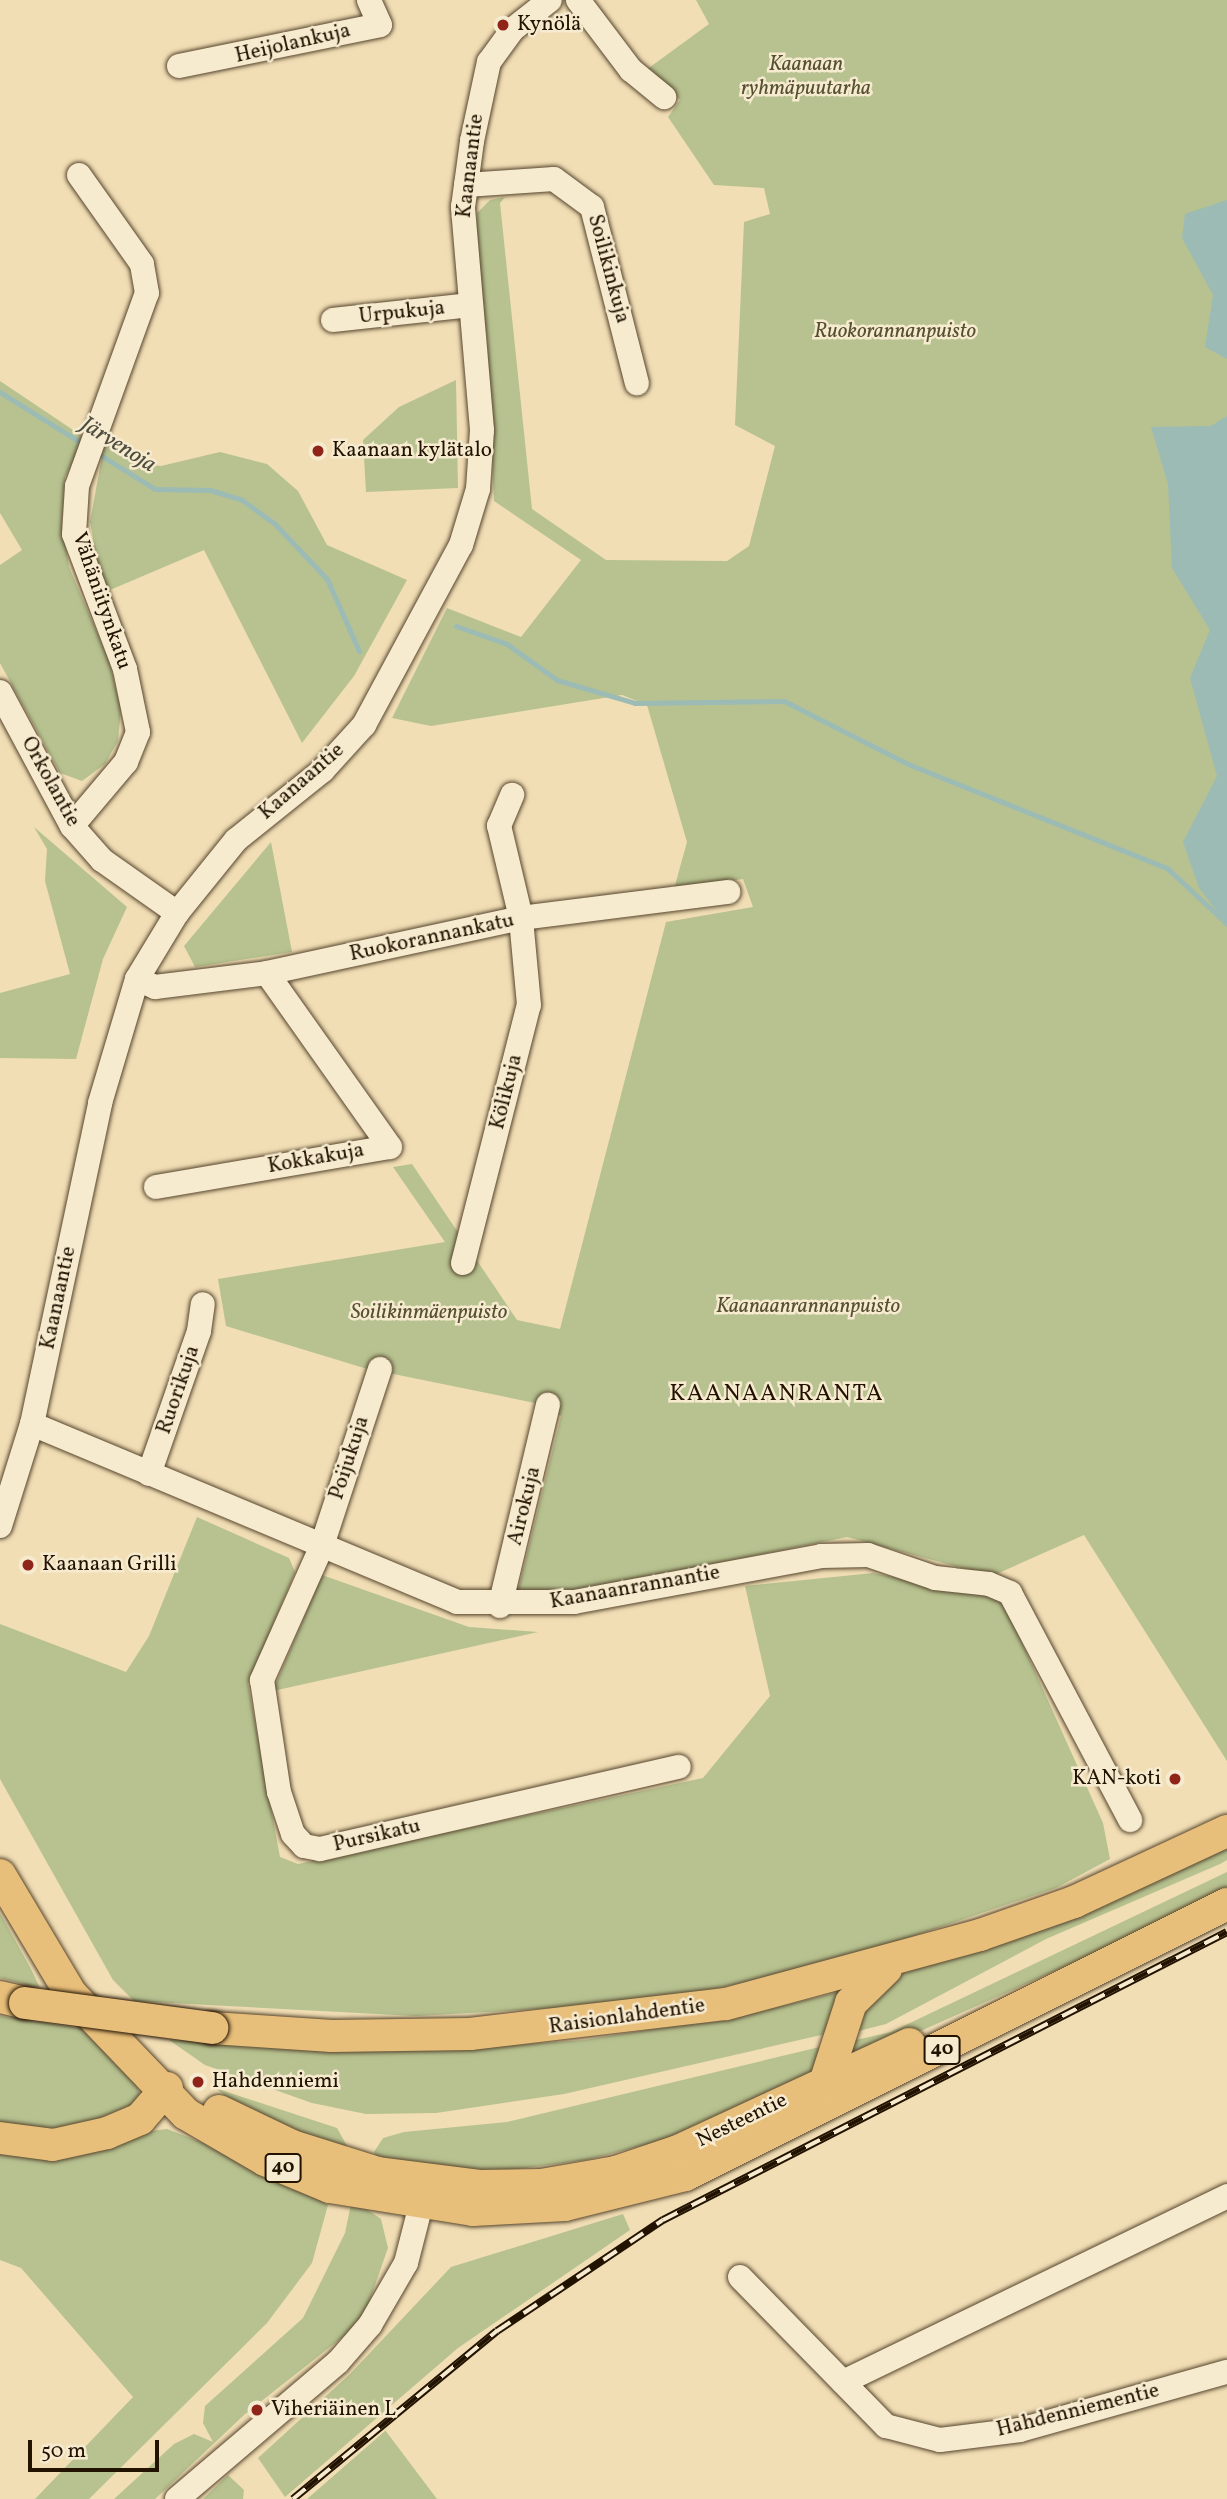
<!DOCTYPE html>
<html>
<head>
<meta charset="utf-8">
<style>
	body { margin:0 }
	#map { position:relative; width:1227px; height:2499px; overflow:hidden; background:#f1deb5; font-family:Vollkorn,serif }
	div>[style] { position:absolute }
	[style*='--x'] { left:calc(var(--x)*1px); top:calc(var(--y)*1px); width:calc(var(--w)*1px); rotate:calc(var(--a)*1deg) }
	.green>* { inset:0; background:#b7c290 }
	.water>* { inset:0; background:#9cbbb5 }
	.stream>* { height:5px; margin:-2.5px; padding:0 2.5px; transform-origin:2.5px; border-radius:2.5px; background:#9cbbb5 }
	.roads { filter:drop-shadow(0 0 2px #56452d) drop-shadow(0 0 2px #56452d) }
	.minor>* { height:24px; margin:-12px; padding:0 12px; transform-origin:12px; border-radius:12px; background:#f6eacf }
	.major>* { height:32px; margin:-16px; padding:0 16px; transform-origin:16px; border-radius:16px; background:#e8bf7a }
	.rail>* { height:8px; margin-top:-4px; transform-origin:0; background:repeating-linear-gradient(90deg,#f6eacf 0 16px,#221200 0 32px); box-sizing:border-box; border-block:2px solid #221200 }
	.bridges { filter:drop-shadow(0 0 2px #221200) drop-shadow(0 0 2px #221200) }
	.major-bridge>* { height:32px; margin:-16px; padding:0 16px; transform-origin:16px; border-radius:16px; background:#e8bf7a }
	.dots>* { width:19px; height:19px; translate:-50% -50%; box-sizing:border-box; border:4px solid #f6eacf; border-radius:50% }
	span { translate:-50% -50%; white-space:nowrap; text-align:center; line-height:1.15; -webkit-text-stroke:5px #f6eacf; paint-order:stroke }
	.shield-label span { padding:2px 5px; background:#f6eacf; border:2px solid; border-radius:5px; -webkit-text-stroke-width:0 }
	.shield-label { font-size:19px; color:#221200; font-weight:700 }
	.poi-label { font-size:21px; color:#221200 }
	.left { translate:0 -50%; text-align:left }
	.right { translate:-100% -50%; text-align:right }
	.street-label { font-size:21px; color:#221200 }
	.park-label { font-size:21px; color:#565032; font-style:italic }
	.water-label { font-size:23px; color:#4d4d3f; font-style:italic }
	.neighbourhood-label { font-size:23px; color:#221200; letter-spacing:2px }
	.scale { position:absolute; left:28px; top:2440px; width:131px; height:32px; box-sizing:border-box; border:4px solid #221200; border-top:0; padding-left:9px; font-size:21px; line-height:24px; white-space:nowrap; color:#221200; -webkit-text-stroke:5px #f6eacf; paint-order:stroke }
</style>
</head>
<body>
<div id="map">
	<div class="green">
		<div style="clip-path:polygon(696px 0,1227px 0,1227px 1761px,1084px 1535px,992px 1576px,847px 1537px,585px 1590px,517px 1595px,561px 1416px,540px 1404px,364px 1368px,226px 1326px,218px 1279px,445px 1242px,393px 1167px,412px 1164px,517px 1320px,560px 1329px,666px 922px,753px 907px,743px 879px,674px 889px,687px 842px,647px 705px,622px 695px,431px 726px,392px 718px,447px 608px,521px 637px,581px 560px,494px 501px,487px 336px,477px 279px,477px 213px,490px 200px,505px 197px,500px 203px,532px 509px,606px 560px,727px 561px,749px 546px,775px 446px,735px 425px,744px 222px,770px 214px,764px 188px,714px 185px,668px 117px,680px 100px,646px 70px,709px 24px)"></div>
		<div style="clip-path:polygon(456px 380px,458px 488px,366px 492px,363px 440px,399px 407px)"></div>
		<div style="clip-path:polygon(0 381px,85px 438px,65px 477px,62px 524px,69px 567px,109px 661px,121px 709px,118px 741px,105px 764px,82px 781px,60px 773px,0 663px,0 565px,22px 550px,0 513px)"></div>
		<div style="clip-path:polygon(105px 440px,137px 463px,161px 466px,220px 452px,267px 464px,298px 491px,327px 545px,407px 580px,354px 676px,302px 743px,204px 550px,103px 593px,90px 522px)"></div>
		<div style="clip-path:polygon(34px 827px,127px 907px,103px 959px,76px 1059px,0 1058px,0 993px,70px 974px,45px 881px,47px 849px)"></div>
		<div style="clip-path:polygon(271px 842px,292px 952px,195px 967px,184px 946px)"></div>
		<div style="clip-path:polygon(197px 1517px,289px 1558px,295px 1572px,248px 1684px,280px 1857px,298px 1864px,703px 1778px,770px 1696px,745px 1586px,873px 1573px,1002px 1598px,1103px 1823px,1110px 1859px,1056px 1888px,828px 1965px,647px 2003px,416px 2016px,134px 2001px,113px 1980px,0 1779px,0 1624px,126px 1672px,149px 1636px)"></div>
		<div style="clip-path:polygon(322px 1575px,469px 1627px,538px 1632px,273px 1691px)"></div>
		<div style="clip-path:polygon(1227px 1847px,1227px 1860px,1220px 1864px,1046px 1939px,886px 2024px,851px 2033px,852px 2020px,884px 1982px,903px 1972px,1044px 1928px)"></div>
		<div style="clip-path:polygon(1227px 1872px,1227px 1891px,1173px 1918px,838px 2068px,847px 2042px,891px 2032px)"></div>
		<div style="clip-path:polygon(0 1913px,31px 1969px,40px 1988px,0 1978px)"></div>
		<div style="clip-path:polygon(843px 1991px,830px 2033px,564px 2094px,436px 2113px,366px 2114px,312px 2103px,205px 2065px,169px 2040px,434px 2051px,584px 2040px,754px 2013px)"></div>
		<div style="clip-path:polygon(0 2016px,85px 2029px,137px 2083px,141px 2104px,78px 2132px,0 2130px)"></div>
		<div style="clip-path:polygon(824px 2046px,817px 2076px,684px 2135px,586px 2160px,486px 2173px,379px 2161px,374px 2152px,383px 2138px,404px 2132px,507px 2122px)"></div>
		<div style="clip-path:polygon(215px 2088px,337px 2128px,352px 2155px,237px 2105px)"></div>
		<div style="clip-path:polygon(167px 2129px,245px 2159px,328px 2205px,312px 2263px,267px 2323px,89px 2499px,35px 2499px,133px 2397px,21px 2268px,0 2260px,0 2149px)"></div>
		<div style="clip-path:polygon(352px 2199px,381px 2219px,388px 2248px,367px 2308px,349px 2332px,244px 2415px,155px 2499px,114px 2499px,174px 2444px,194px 2434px,213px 2442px,203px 2423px,205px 2406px,303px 2318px,345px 2233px)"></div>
		<div style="clip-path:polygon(623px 2214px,630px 2230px,458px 2348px,285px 2497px,258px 2458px,350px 2374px,451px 2267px)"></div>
		<div style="clip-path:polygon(385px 2430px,437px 2499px,307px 2499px,385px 2431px)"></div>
		<div style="clip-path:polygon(228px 2475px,244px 2490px,243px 2499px,203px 2499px)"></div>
	</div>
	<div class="water">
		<div style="clip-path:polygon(1227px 200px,1227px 359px,1205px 347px,1213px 295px,1182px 238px,1185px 214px)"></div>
		<div style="clip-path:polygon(1227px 416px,1227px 924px,1199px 888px,1183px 842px,1217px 776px,1190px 678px,1210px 630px,1172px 568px,1168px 484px,1151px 427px,1211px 426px)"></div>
	</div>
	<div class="stream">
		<div style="--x:0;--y:392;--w:102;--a:32.1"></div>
		<div style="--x:97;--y:453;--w:68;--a:31.8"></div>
		<div style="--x:155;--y:489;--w:55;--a:1"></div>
		<div style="--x:210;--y:490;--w:34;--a:17"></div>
		<div style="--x:242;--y:500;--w:41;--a:36"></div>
		<div style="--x:275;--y:524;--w:76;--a:46.6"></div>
		<div style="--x:327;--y:579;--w:79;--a:66"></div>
		<div style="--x:456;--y:626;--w:54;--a:19.4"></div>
		<div style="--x:507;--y:644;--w:62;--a:35.8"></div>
		<div style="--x:557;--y:680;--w:81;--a:16.4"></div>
		<div style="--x:635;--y:703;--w:149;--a:-0.8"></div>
		<div style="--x:784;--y:701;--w:139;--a:26.9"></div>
		<div style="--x:908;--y:764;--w:279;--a:21.9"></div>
		<div style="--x:1167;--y:868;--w:82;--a:43"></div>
	</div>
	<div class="roads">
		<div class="minor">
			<div style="--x:578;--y:0;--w:88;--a:52.9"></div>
			<div style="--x:631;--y:70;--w:43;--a:39.3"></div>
			<div style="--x:179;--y:66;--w:205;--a:-11.5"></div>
			<div style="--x:380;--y:25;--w:27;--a:-114"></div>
			<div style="--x:466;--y:185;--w:88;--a:-3.9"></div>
			<div style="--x:554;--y:179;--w:47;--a:36.4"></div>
			<div style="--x:592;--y:207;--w:182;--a:75.7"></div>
			<div style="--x:333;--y:320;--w:138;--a:-6.2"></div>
			<div style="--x:0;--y:692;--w:152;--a:61.8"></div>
			<div style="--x:72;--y:826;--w:45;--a:48.6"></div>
			<div style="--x:102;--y:860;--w:92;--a:35.2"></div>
			<div style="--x:72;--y:826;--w:84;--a:-49.8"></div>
			<div style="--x:126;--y:762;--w:32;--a:-68"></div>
			<div style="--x:138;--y:732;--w:64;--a:-101.7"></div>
			<div style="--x:125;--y:669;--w:144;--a:-110.7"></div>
			<div style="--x:74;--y:534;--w:48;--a:-86.4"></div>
			<div style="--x:77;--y:486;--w:205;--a:-70.1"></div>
			<div style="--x:147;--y:293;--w:29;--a:-100"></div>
			<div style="--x:142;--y:264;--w:109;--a:-125.3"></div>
			<div style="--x:137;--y:979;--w:20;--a:24"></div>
			<div style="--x:155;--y:987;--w:113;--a:-7.1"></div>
			<div style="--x:267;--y:973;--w:260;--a:-12.2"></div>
			<div style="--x:521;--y:918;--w:209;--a:-7.2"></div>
			<div style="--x:156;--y:1187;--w:237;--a:-9.7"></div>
			<div style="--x:390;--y:1147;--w:213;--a:-125.3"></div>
			<div style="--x:463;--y:1263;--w:266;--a:-75.7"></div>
			<div style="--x:529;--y:1005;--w:87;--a:-95.3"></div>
			<div style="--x:521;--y:918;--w:95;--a:-103.4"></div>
			<div style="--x:499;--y:826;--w:34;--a:-67"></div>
			<div style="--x:380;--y:1369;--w:188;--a:108.2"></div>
			<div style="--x:321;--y:1548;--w:145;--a:114.1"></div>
			<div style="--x:262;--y:1680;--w:113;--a:81.4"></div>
			<div style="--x:279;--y:1792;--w:44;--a:71.6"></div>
			<div style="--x:293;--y:1834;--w:16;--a:47"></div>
			<div style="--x:304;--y:1846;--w:16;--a:11"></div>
			<div style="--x:320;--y:1849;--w:368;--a:-12.9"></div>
			<div style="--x:32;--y:1424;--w:461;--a:22.7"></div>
			<div style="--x:457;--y:1602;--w:117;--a:0"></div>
			<div style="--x:574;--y:1602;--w:251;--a:-10.5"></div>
			<div style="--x:821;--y:1556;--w:47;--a:-1.2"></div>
			<div style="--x:868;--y:1555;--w:71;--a:18.9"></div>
			<div style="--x:935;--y:1578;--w:54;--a:6.3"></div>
			<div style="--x:989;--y:1584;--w:23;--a:23"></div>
			<div style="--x:1010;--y:1593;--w:257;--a:62.1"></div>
			<div style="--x:149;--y:1474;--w:151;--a:-70.7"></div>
			<div style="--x:199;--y:1331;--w:27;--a:-82"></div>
			<div style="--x:0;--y:1526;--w:107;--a:-72.6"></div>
			<div style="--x:32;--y:1424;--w:328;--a:-78"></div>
			<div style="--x:100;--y:1103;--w:129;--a:-73.4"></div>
			<div style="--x:137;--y:979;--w:77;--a:-58.8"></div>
			<div style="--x:177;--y:913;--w:94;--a:-51.1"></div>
			<div style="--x:236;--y:840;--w:112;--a:-38.8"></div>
			<div style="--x:323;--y:770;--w:61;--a:-47.7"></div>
			<div style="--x:364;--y:725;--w:204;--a:-61.7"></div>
			<div style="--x:461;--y:545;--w:59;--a:-73.1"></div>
			<div style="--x:478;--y:489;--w:59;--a:-86.1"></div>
			<div style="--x:482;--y:430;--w:224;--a:-94.9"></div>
			<div style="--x:463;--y:207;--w:67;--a:-82.2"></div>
			<div style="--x:472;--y:141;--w:81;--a:-77.9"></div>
			<div style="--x:489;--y:62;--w:39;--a:-54"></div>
			<div style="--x:512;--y:30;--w:48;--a:-38.3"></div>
			<div style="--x:500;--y:1606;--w:207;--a:-76.6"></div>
			<div style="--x:740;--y:2277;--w:209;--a:45.6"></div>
			<div style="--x:886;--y:2426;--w:56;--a:14.5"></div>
			<div style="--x:940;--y:2440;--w:81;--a:-7.1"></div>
			<div style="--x:1020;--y:2430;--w:215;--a:-15.7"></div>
			<div style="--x:843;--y:2382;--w:427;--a:-25.8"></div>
			<div style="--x:177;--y:2499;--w:211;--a:-40.4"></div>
			<div style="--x:338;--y:2362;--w:49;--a:-49.1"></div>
			<div style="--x:370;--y:2325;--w:72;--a:-59.9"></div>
			<div style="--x:406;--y:2263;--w:81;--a:-75.6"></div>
		</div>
		<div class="major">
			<div style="--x:0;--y:1875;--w:139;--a:59.2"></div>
			<div style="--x:71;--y:1994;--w:166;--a:46.2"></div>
			<div style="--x:186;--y:2114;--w:91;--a:30.2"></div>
			<div style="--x:265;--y:2160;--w:70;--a:22.6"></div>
			<div style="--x:330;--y:2187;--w:145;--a:9.1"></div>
			<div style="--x:473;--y:2210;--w:92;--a:-3.1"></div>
			<div style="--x:565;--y:2205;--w:124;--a:-14"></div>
			<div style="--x:685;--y:2175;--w:606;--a:-26.57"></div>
			<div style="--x:0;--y:1997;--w:26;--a:13"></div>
			<div style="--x:212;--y:2028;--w:120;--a:3.8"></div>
			<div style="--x:332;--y:2036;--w:138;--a:-0.8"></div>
			<div style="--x:470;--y:2034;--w:258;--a:-6.7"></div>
			<div style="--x:726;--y:2004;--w:263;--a:-15.2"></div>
			<div style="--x:980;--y:1935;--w:100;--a:-19.3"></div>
			<div style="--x:1074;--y:1902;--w:169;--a:-24.9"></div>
			<div style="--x:822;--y:2092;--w:94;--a:-72"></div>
			<div style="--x:851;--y:2003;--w:49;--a:-44.2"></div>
			<div style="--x:219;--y:2111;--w:81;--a:25.6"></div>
			<div style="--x:292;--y:2146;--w:90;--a:17.4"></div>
			<div style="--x:378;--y:2173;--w:102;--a:7.3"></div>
			<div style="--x:479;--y:2186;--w:62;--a:-0.9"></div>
			<div style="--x:541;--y:2185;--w:76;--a:-9.8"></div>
			<div style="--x:616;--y:2172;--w:65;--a:-18.7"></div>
			<div style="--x:678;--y:2151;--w:255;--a:-24.8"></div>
			<div style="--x:0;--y:2138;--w:53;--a:7.5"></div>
			<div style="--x:53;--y:2145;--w:55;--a:-12.5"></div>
			<div style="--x:107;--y:2133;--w:36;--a:-23"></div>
			<div style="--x:140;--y:2119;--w:41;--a:-48.9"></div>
		</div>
	</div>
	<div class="rail">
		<div style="--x:293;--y:2499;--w:264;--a:-39.5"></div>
		<div style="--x:497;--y:2331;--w:200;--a:-33.8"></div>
		<div style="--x:663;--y:2220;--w:633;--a:-27.05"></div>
	</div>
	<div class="bridges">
		<div class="major-bridge">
			<div style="--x:25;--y:2003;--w:189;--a:7.6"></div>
		</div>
	</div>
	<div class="dots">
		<div style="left:503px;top:25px;background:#8f2418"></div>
		<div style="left:318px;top:451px;background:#8f2418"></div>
		<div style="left:28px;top:1565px;background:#8f2418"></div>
		<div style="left:1175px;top:1779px;background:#8f2418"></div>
		<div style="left:198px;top:2082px;background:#8f2418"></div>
		<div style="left:257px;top:2410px;background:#8f2418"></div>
	</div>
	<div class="shield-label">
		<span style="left:942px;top:2050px">40</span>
		<span style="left:283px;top:2168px">40</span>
	</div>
	<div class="poi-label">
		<span class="left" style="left:517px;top:25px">Kynölä</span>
		<span class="left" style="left:332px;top:451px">Kaanaan kylätalo</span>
		<span class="left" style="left:42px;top:1565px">Kaanaan Grilli</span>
		<span class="right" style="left:1161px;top:1779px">KAN-koti</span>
		<span class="left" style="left:212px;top:2082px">Hahdenniemi</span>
		<span class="left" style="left:271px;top:2410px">Viheriäinen L</span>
	</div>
	<div class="street-label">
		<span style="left:293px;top:44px;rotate:-13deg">Heijolankuja</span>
		<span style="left:471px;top:166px;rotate:-83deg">Kaanaantie</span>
		<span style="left:608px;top:269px;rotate:75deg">Soilikinkuja</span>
		<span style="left:402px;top:313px;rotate:-6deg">Urpukuja</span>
		<span style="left:101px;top:601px;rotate:71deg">Vähäniitynkatu</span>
		<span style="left:50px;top:782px;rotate:61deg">Orkolantie</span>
		<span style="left:302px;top:782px;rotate:-41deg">Kaanaantie</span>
		<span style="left:432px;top:938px;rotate:-12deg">Ruokorannankatu</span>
		<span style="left:507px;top:1092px;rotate:-76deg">Kölikuja</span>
		<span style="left:316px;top:1159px;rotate:-10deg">Kokkakuja</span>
		<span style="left:59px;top:1298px;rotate:-78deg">Kaanaantie</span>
		<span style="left:179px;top:1390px;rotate:-71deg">Ruorikuja</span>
		<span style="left:350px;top:1458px;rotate:-72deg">Poijukuja</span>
		<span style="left:525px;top:1506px;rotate:-76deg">Airokuja</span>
		<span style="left:635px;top:1588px;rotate:-10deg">Kaanaanrannantie</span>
		<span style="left:377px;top:1836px;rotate:-13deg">Pursikatu</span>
		<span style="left:627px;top:2017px;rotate:-8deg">Raisionlahdentie</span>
		<span style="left:742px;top:2121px;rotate:-26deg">Nesteentie</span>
		<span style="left:1078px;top:2411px;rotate:-14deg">Hahdenniementie</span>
	</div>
	<div class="park-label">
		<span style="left:806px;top:77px">Kaanaan<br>ryhmäpuutarha</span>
		<span style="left:895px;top:332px">Ruokorannanpuisto</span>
		<span style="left:808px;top:1307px">Kaanaanrannanpuisto</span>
		<span style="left:429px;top:1313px">Soilikinmäenpuisto</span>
	</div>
	<div class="water-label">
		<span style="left:118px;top:445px;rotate:32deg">Järvenoja</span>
	</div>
	<div class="neighbourhood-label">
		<span style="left:777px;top:1394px">KAANAANRANTA</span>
	</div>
	<div class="scale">50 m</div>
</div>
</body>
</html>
